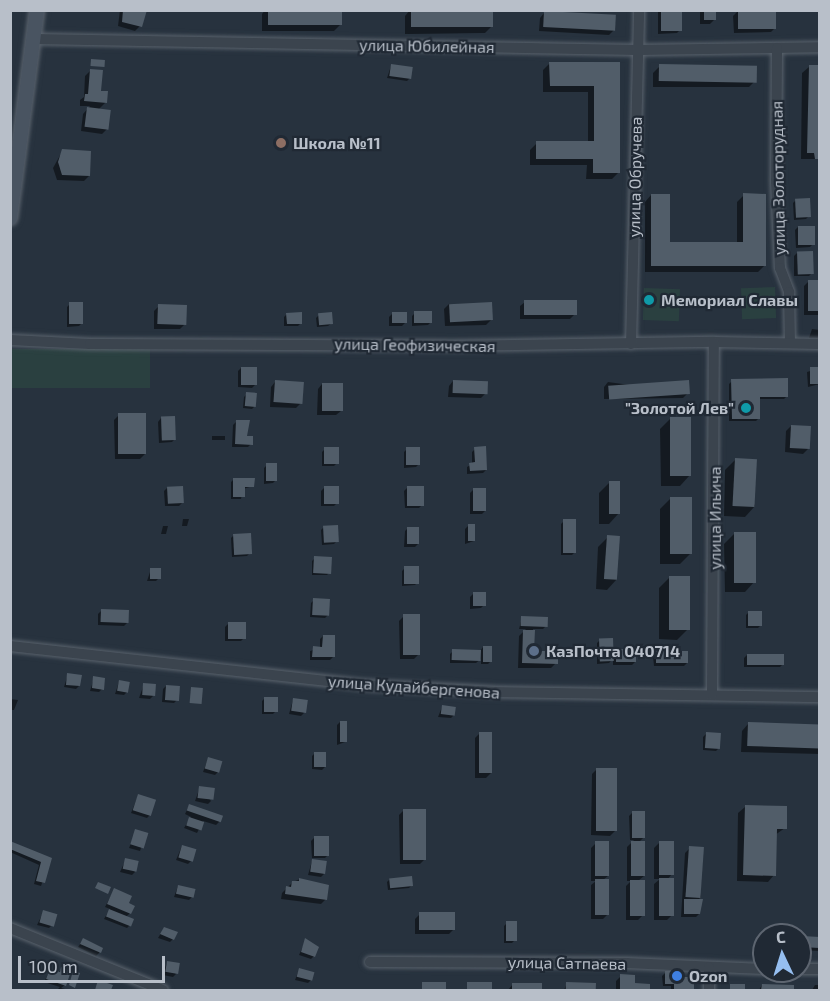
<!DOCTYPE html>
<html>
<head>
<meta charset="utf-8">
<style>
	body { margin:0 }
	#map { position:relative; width:830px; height:1001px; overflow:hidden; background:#27323e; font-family:"Exo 2",sans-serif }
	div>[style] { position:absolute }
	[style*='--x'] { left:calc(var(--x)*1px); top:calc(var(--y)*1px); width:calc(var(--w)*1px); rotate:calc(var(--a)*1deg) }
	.green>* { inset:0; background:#2a4040; transform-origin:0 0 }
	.shadow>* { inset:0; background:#0007; transform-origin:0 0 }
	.building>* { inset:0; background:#515d69; transform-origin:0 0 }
	.roads { filter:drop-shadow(0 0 2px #59626c) drop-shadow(0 0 2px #59626c) }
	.minor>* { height:10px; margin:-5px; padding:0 5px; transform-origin:5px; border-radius:5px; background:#3b444e }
	.secondary>* { height:14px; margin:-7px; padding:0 7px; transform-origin:7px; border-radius:7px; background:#495461 }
	.dots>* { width:16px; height:16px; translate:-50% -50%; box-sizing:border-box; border:3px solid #202934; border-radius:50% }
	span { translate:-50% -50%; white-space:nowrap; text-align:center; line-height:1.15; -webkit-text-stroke:4.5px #202934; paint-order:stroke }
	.street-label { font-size:16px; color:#b8bfc9 }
	.poi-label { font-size:16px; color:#b8bfc9; font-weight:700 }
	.left { translate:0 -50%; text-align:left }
	.right { translate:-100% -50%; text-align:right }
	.frame { position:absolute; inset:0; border:12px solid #b8bfc9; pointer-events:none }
	.north { position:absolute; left:752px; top:923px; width:60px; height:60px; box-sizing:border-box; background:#202934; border:2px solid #5d6570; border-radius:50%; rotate:356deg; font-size:16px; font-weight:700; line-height:24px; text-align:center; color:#b8bfc9 }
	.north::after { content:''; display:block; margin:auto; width:21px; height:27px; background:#95bef0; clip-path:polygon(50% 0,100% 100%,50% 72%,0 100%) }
	.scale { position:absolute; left:18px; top:956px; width:147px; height:27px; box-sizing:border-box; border:3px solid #b8bfc9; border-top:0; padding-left:8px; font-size:18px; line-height:21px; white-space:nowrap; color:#b8bfc9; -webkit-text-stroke:4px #202934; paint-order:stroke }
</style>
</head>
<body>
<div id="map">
	<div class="green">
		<div style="left:775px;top:287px;width:31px;height:34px;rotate:88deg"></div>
		<div style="left:644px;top:288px;width:36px;height:32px;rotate:2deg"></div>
		<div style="left:11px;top:349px;width:139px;height:39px"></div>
	</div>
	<div class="shadow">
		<div style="clip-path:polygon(120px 10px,144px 10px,140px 26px,135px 31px,118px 26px)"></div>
		<div style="clip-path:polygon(265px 10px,341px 10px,341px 24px,334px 31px,262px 31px,262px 14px)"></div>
		<div style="clip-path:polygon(410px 10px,492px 10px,492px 26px,485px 33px,405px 34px,405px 16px)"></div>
		<div style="clip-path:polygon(658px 10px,680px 10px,680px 30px,677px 33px,658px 34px)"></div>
		<div style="clip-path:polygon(700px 10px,714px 10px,715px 19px,710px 24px,700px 24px)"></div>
		<div style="clip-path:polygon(738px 11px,776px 27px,771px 32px,734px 33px,733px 16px)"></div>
		<div style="clip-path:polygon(544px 13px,614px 30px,609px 35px,539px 31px,540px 18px)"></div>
		<div style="clip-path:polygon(550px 63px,619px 63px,619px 172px,612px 179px,586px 179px,587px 165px,530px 165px,530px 150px,537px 143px,588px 143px,588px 92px,543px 92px,543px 70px)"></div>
		<div style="clip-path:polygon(391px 66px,410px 78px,407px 81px,387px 78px)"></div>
		<div style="clip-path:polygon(660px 66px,756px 80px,749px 87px,653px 87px,653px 73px)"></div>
		<div style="clip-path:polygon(809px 67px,820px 67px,820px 159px,801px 159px,802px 73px)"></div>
		<div style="clip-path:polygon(90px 71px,106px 102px,98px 110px,107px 129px,102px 134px,81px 131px,83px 114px,90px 106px,80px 106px,80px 100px,84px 97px,85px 76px)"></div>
		<div style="clip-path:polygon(63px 150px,89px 176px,84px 181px,57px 180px,53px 168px)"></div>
		<div style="clip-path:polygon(651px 195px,669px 243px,737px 243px,737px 202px,744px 195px,765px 265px,758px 272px,645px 272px,645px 202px)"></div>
		<div style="clip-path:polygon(796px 200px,809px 216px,806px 219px,794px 220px,793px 203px)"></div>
		<div style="clip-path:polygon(798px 227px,813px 244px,810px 247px,796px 248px,795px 230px)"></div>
		<div style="clip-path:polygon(797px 253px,812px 273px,809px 276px,794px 276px,794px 256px)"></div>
		<div style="clip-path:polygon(809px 281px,820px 281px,820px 315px,804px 315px,804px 286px)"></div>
		<div style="clip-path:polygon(525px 302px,575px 314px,570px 319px,520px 319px,520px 306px)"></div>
		<div style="clip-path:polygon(70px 304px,82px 323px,79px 326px,67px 327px,67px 307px)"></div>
		<div style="clip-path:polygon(449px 304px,491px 320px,486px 325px,445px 326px,444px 309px)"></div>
		<div style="clip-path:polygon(159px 306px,185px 324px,180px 329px,154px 329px,154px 311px)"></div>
		<div style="clip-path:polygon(415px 313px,431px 322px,428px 325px,412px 326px,412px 316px)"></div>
		<div style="clip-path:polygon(287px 314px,301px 323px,298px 326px,284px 326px,284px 317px)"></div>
		<div style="clip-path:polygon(392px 314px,405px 323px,402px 326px,389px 326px,389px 317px)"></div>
		<div style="clip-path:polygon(319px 315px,332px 323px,328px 326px,317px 327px,316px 318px)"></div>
		<div style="clip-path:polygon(812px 329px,820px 330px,820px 339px,809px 338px)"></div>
		<div style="clip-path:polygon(241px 368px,255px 385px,252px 388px,238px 387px,238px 371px)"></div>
		<div style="clip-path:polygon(820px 368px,820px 384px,808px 387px,807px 372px)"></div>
		<div style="clip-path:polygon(453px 381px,486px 393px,481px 398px,448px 397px,449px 386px)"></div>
		<div style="clip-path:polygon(732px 381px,787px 396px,784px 399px,758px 399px,759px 418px,756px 421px,729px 421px,729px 384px)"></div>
		<div style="clip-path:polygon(275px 382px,301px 403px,296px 408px,270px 407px,271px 387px)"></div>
		<div style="clip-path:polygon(608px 382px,688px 393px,683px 398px,604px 399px,604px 387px)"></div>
		<div style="clip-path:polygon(322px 384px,341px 411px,336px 415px,317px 415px,318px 389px)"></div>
		<div style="clip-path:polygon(247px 394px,255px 406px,252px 409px,243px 408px,244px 397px)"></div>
		<div style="clip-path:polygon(119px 415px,145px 454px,140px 459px,115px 459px,114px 420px)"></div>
		<div style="clip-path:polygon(161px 418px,175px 439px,172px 442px,159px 443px,158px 422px)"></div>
		<div style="clip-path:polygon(671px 418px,690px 475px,680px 486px,661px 486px,660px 429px)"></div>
		<div style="clip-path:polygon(236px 422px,251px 444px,248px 447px,232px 447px,233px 425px)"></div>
		<div style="clip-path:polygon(791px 426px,808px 449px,803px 454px,785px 452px,786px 431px)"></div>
		<div style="left:212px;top:436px;width:13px;height:4px"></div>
		<div style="clip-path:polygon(325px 449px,337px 463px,334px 466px,322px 466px,322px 452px)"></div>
		<div style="clip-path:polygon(407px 449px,419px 464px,416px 467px,404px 468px,404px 452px)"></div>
		<div style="clip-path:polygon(475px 449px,486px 470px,483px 473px,467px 474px,467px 467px,472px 464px,472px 452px)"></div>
		<div style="clip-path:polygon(735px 460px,755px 506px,745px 517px,724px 516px,725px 470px)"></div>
		<div style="clip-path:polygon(267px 465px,276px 480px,273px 483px,264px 484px,264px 468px)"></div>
		<div style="clip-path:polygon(234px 479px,253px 486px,243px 489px,241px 499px,231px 499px,231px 482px)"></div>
		<div style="clip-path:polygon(609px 483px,619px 513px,609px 524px,599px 524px,599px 493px)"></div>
		<div style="clip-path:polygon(167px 488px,182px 503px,179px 506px,165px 506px,164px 491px)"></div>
		<div style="clip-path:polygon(324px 488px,337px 503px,334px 506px,321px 506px,321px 491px)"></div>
		<div style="clip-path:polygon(407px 488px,422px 505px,419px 508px,405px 508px,404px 491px)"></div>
		<div style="clip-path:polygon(473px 490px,485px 511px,482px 514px,470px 514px,470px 493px)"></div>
		<div style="clip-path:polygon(670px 499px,691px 553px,680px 564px,660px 564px,660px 509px)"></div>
		<div style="clip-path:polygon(183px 519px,189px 519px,187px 526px,182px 526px)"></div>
		<div style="clip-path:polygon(564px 521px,575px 552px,572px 555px,561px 555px,561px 524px)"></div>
		<div style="clip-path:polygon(163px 526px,168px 526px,166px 534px,161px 534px)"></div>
		<div style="clip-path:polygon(468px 526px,474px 541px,465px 544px,465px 529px)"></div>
		<div style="clip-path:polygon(324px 527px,337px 541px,334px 544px,322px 545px,321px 530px)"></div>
		<div style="clip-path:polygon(408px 528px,418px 544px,415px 547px,404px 547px,405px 531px)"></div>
		<div style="clip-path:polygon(735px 533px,755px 581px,745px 592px,725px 592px,724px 544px)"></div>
		<div style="clip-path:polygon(234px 535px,250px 553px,247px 556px,232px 557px,231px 538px)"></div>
		<div style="clip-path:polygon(608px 537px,617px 579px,607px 590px,596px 589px,598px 547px)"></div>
		<div style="clip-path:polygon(315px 558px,330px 572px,327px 575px,312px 575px,312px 561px)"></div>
		<div style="clip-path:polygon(405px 568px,418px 582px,415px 585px,402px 586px,402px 571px)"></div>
		<div style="clip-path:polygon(151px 569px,159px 578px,156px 581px,147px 581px)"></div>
		<div style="clip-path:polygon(670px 577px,688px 629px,677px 640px,659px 639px,659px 588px)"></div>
		<div style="clip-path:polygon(473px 594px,484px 605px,481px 608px,470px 609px,470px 597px)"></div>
		<div style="clip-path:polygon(314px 600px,328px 615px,325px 618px,310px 617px,311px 603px)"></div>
		<div style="clip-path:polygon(101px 611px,127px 623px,124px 626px,98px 625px,98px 614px)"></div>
		<div style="clip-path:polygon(749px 612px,761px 625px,758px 628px,746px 628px,746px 615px)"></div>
		<div style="clip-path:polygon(404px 616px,419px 654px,414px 659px,400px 659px,399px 621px)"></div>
		<div style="clip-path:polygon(522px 618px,546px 626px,543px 629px,533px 629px,533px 652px,556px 663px,551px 668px,518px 668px,519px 636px,526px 629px,519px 629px)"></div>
		<div style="clip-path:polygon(228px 624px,244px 638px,241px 641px,225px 641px,225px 627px)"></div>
		<div style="clip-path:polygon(323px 636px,333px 657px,330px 660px,310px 660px,310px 651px,320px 648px,320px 639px)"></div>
		<div style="clip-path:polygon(600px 640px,612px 655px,616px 651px,635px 662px,632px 665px,613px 665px,613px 659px,609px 663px,597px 664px,597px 643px)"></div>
		<div style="clip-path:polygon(483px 647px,491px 661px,488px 664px,481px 664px,481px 659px,476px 663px,450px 663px,450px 654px,453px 651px,480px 651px)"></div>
		<div style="clip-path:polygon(656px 653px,687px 663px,684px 666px,654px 666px,653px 656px)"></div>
		<div style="clip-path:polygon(747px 655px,783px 664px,780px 667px,744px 667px,744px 658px)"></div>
		<div style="clip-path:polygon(68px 674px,79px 686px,76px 689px,64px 687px)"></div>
		<div style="clip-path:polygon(94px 678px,102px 689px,99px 692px,90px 691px)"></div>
		<div style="clip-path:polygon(119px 682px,127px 692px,124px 695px,115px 694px)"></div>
		<div style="clip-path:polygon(144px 684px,153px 696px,150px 699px,139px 698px)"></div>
		<div style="clip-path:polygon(166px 686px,177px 700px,174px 703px,162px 702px,163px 689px)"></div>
		<div style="clip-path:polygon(265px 698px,276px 711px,273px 714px,262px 714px,262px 701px)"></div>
		<div style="clip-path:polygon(10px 699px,18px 700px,14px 710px,10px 710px)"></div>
		<div style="clip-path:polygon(293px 700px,304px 713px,301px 716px,289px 714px)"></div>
		<div style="clip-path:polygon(442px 707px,454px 715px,451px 718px,438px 717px)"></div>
		<div style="clip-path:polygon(340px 722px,345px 742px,337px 745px,337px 725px)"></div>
		<div style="clip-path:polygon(748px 724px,820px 726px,820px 754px,741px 752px,742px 731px)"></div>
		<div style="clip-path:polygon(480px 733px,491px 773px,486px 778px,475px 778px,475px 738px)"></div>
		<div style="clip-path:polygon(706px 734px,719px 748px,716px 751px,703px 750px,703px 737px)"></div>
		<div style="clip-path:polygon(315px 753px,325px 767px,322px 770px,312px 769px,312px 756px)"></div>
		<div style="clip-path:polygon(208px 759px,218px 772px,215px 775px,203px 772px)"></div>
		<div style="clip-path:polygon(597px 769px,615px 831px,610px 836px,591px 835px,592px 774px)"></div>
		<div style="clip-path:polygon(200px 787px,211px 801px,208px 804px,195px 801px)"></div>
		<div style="clip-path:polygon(138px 796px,150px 815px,147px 818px,131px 813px)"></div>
		<div style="clip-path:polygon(189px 806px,221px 817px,219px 822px,216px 825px,203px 821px,197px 833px,184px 828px,191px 817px,185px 814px)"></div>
		<div style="clip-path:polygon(745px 807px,785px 828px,775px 835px,774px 875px,768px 882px,737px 881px,738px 813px)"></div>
		<div style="clip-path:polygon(404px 810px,425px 859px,420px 864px,400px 864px,399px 815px)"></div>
		<div style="clip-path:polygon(632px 813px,644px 837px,639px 842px,644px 876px,638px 881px,643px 915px,638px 920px,626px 920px,626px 886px,631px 881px,627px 881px,627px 847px,634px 840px,630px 840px,629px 816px)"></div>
		<div style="clip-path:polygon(136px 831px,146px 834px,140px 851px,129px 848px)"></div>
		<div style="clip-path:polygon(314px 838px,328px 855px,325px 858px,312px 858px,311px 841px)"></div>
		<div style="clip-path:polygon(10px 842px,51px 859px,41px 886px,34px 884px,39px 865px,10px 852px)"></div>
		<div style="clip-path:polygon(596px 843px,608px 876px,603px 880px,608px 914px,603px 919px,591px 919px,591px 885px,596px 881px,591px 881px,591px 848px)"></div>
		<div style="clip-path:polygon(659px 843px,672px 874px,667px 880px,672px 915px,667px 920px,654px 920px,654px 884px,660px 879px,654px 879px,654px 848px)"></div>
		<div style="clip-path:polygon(182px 846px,191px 861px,188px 864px,176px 860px)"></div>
		<div style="clip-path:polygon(690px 848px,701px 897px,697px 901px,699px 914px,696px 917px,681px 917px,685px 853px)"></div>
		<div style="clip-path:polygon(126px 859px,135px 872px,132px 875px,120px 872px)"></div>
		<div style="clip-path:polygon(312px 861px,324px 874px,321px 877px,308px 875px)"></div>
		<div style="clip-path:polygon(300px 879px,326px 899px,321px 904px,281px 899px,282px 893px,293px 882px)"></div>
		<div style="clip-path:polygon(390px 879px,412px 885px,409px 888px,388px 890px,387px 882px)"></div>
		<div style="clip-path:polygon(178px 886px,192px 897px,189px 900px,174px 897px)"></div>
		<div style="clip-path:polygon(114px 890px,127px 904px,130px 913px,126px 917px,130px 925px,127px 928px,104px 919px,110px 909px,105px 907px)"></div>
		<div style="clip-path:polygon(44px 911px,52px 925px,49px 928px,37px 925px)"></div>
		<div style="clip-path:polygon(420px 914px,454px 929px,449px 934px,415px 934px,415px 919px)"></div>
		<div style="clip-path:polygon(507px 923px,515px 940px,512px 943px,504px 943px,504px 926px)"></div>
		<div style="clip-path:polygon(164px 928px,173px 939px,170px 942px,158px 938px)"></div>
		<div style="clip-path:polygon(803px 938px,820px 938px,820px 951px,800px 950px,800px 941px)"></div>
		<div style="clip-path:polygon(83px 940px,101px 948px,99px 953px,96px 956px,78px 947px)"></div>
		<div style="clip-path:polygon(306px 940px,314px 956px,311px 959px,299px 955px)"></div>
		<div style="clip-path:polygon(167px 962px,176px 974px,173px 977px,163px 975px)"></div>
		<div style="clip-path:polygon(62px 969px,65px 985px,61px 988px,69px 990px,57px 990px,60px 987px,44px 982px,50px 971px,59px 972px)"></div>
		<div style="clip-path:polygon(299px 970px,311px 980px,308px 983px,295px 980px)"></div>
		<div style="clip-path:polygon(665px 973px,682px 978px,692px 988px,671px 990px,671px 986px,663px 986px,662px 976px)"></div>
		<div style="clip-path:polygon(621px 976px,633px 985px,648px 985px,648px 990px,616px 990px,616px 981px)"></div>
		<div style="clip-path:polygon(567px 983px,594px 984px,594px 990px,564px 990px)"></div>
		<div style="left:423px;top:984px;width:22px;height:7px"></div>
		<div style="left:468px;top:984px;width:23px;height:7px"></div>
		<div style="clip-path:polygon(513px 984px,540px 985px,540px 990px,508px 990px)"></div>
		<div style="clip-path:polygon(762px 985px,792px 986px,792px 990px,759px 990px)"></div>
		<div style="clip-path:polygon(815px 985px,820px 985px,820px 990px,812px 990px)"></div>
	</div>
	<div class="building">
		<div style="clip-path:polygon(123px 10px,147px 10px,142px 27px,122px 22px)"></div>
		<div style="left:268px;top:10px;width:74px;height:15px"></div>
		<div style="left:411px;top:10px;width:82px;height:17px"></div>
		<div style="left:661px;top:10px;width:21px;height:21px"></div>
		<div style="left:704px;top:10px;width:12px;height:10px"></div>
		<div style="left:738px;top:10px;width:38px;height:19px"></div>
		<div style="left:544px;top:11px;width:72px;height:16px;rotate:3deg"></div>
		<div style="left:91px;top:59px;width:14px;height:7px;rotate:4deg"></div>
		<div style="clip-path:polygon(549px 62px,620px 62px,620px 173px,593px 173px,593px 159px,536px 159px,536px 141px,594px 141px,594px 86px,550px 86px)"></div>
		<div style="left:391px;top:64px;width:22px;height:12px;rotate:8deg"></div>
		<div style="left:659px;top:64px;width:98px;height:17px;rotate:1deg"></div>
		<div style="clip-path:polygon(809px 65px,820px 65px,820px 159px,815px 159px,814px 153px,807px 153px)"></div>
		<div style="clip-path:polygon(90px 69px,103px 70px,101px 91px,108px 91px,107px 103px,84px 101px,85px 94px,88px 94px)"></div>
		<div style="left:87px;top:107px;width:24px;height:20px;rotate:7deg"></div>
		<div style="clip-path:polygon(62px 149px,91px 151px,90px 176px,62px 175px,58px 162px)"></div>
		<div style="clip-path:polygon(743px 193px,766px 194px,766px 266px,651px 266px,651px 194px,670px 194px,670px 242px,743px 242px)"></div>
		<div style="left:810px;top:198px;width:19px;height:15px;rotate:87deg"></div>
		<div style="left:798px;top:226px;width:17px;height:19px"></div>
		<div style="left:813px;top:251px;width:23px;height:16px;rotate:88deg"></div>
		<div style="left:808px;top:280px;width:12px;height:31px"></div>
		<div style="left:524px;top:300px;width:53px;height:15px"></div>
		<div style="left:69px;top:302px;width:14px;height:22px"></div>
		<div style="left:492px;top:302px;width:18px;height:43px;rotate:87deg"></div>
		<div style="left:158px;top:304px;width:29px;height:20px;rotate:2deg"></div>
		<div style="left:432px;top:311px;width:12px;height:18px;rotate:90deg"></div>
		<div style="clip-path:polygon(302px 312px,302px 324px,287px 324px,286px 313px)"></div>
		<div style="left:332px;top:312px;width:12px;height:14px;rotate:85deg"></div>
		<div style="left:392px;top:312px;width:15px;height:11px"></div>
		<div style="left:241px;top:367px;width:16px;height:18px"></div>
		<div style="left:810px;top:367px;width:10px;height:17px"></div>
		<div style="clip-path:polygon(788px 378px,788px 397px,760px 397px,760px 419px,732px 419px,731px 379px)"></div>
		<div style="left:275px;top:380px;width:29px;height:22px;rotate:4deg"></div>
		<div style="left:453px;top:380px;width:35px;height:13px;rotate:2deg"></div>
		<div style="left:689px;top:380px;width:14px;height:81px;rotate:86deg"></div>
		<div style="left:322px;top:383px;width:21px;height:28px"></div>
		<div style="left:246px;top:392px;width:11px;height:14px;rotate:5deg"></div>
		<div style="left:146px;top:413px;width:41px;height:28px;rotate:90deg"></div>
		<div style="left:175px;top:416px;width:24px;height:14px;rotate:88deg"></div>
		<div style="left:670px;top:417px;width:21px;height:59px"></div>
		<div style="clip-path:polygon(236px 420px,250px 420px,247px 436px,253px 436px,253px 445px,235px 444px)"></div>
		<div style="left:791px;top:425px;width:20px;height:23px;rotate:3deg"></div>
		<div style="clip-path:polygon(486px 446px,487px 470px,470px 471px,469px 463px,475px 462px,474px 447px)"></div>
		<div style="left:324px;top:447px;width:15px;height:17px"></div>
		<div style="left:406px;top:447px;width:14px;height:18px"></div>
		<div style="left:735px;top:458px;width:22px;height:48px;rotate:3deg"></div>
		<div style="left:266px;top:463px;width:11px;height:18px"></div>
		<div style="clip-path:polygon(233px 478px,255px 478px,254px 487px,245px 487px,245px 497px,233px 497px)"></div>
		<div style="left:609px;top:481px;width:11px;height:33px"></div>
		<div style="left:183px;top:486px;width:17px;height:16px;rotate:87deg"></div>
		<div style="left:324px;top:486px;width:15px;height:18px"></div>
		<div style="left:407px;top:486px;width:17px;height:20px"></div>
		<div style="left:473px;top:488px;width:13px;height:23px"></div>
		<div style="left:670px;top:497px;width:22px;height:57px"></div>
		<div style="left:563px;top:519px;width:13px;height:34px"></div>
		<div style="left:468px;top:524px;width:7px;height:17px"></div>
		<div style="left:338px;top:525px;width:17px;height:15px;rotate:87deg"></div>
		<div style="left:407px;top:527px;width:12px;height:17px"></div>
		<div style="left:734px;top:532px;width:22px;height:51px"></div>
		<div style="left:251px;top:533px;width:21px;height:18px;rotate:87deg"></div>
		<div style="left:607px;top:535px;width:13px;height:44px;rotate:4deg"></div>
		<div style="left:314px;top:556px;width:18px;height:17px;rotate:3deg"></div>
		<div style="left:404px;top:566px;width:15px;height:18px"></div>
		<div style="left:150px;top:568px;width:11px;height:11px"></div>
		<div style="left:669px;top:576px;width:21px;height:54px"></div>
		<div style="left:486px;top:592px;width:14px;height:13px;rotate:90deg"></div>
		<div style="left:313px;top:598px;width:17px;height:17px;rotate:3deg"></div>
		<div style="left:101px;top:609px;width:28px;height:13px;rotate:2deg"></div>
		<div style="left:748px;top:611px;width:14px;height:15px"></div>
		<div style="left:403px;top:614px;width:17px;height:41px"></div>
		<div style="left:521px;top:616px;width:27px;height:10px;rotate:2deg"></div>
		<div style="left:228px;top:622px;width:18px;height:17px"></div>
		<div style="clip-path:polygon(523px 630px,535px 630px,534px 651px,558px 651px,558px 664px,522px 663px)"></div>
		<div style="clip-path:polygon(323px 635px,335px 635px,335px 657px,312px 657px,313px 646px,322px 647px)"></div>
		<div style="left:613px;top:638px;width:23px;height:14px;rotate:88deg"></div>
		<div style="left:483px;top:646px;width:9px;height:16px"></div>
		<div style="left:452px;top:649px;width:29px;height:11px;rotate:2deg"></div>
		<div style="left:636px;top:649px;width:13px;height:20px;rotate:90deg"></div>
		<div style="left:688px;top:651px;width:12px;height:32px;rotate:90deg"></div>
		<div style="left:747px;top:654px;width:37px;height:11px"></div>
		<div style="clip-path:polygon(67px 673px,82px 675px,80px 686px,66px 685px)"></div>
		<div style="clip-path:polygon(93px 676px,105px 678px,104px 690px,92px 688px)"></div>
		<div style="left:119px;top:680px;width:11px;height:11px;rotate:10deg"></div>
		<div style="left:143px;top:683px;width:13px;height:12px;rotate:4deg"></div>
		<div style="left:166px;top:685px;width:14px;height:15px;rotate:4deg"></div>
		<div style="left:191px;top:687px;width:12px;height:16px;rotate:5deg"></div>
		<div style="left:264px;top:697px;width:14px;height:15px"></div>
		<div style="left:293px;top:698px;width:15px;height:13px;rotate:8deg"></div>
		<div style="left:442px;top:705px;width:14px;height:9px;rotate:8deg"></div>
		<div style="left:340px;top:721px;width:7px;height:21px"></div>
		<div style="left:748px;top:722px;width:72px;height:24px;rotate:2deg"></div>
		<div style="left:479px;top:732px;width:13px;height:41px"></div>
		<div style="left:706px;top:732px;width:15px;height:16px;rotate:4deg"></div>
		<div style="left:314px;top:752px;width:12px;height:15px"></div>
		<div style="left:208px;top:757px;width:15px;height:12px;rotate:16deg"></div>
		<div style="left:596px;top:768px;width:21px;height:63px"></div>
		<div style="left:199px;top:786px;width:16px;height:12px;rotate:7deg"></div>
		<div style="left:138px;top:794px;width:19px;height:17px;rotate:18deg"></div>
		<div style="left:189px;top:804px;width:36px;height:7px;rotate:19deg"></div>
		<div style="clip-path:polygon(745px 805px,787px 806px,787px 829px,777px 829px,776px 876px,743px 875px)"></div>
		<div style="left:403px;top:809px;width:23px;height:51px"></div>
		<div style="left:632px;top:811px;width:13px;height:27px"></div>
		<div style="left:189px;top:817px;width:16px;height:9px;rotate:18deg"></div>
		<div style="left:135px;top:829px;width:14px;height:16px;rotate:17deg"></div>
		<div style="left:314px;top:836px;width:15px;height:20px"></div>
		<div style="clip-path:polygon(10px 841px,52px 858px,45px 883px,36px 881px,41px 862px,10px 849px)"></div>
		<div style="left:595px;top:841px;width:14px;height:35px"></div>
		<div style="left:631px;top:841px;width:14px;height:35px"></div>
		<div style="left:659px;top:841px;width:15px;height:34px"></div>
		<div style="left:182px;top:845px;width:15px;height:13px;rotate:16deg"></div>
		<div style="left:689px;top:846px;width:15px;height:51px;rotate:4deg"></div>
		<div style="left:125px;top:858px;width:14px;height:11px;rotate:12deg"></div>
		<div style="left:312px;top:859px;width:15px;height:13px;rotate:8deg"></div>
		<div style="left:412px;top:876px;width:10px;height:23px;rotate:84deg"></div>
		<div style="clip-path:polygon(299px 878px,329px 885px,327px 900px,285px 894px,286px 886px,291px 887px,292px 881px,299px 881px)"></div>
		<div style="left:659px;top:878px;width:15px;height:38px"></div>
		<div style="left:595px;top:879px;width:14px;height:36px"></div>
		<div style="left:630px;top:880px;width:15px;height:36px"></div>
		<div style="clip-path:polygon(98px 882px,111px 887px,108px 894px,95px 888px)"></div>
		<div style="left:178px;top:885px;width:18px;height:9px;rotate:13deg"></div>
		<div style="clip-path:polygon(114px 888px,132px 896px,129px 903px,135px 906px,131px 914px,107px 904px)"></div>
		<div style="clip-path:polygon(684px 899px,703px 899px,700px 914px,684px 914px)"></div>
		<div style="left:109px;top:909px;width:27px;height:8px;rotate:22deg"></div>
		<div style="left:43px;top:910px;width:15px;height:13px;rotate:16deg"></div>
		<div style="left:419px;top:912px;width:36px;height:18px"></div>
		<div style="left:506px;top:921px;width:11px;height:20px"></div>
		<div style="clip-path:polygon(164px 927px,178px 932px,174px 940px,160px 934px)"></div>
		<div style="left:802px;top:936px;width:18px;height:11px;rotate:3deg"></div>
		<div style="clip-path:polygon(83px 938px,103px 948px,101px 953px,80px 944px)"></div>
		<div style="clip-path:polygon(305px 938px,319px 947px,315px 957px,301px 952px)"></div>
		<div style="left:167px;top:961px;width:13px;height:11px;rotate:9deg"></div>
		<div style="clip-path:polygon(61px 967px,71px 971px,66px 986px,46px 979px,50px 969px,60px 972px)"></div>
		<div style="left:299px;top:968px;width:16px;height:9px;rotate:15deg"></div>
		<div style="clip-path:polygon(73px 971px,80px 973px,75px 988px,69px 985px)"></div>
		<div style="clip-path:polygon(665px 971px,683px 971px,683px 977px,694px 977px,694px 989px,674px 990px,674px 984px,665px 984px)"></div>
		<div style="clip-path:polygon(620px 974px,635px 975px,635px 983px,650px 984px,650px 990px,620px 990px)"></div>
		<div style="clip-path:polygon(98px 980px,113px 985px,111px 990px,95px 990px)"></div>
		<div style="left:422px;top:982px;width:24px;height:8px"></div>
		<div style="left:467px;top:982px;width:25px;height:8px"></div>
		<div style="left:566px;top:982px;width:30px;height:8px;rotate:2deg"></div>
		<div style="left:512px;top:983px;width:30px;height:7px"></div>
		<div style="left:730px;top:984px;width:15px;height:6px"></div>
		<div style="clip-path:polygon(762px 984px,794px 985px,794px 990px,761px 990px)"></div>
	</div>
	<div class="roads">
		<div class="minor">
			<div style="--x:34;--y:39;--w:604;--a:1.04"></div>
			<div style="--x:638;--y:50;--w:182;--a:-0.9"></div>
			<div style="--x:777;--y:48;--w:133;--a:90.4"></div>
			<div style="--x:776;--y:181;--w:87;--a:87.4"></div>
			<div style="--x:780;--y:268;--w:26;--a:69"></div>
			<div style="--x:789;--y:292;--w:51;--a:88.9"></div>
			<div style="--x:10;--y:340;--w:80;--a:2.9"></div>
			<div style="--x:90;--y:344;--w:357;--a:0.3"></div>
			<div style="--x:447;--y:346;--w:267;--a:-0.9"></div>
			<div style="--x:714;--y:342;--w:106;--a:1.1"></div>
			<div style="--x:631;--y:344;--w:334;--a:-88.6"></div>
			<div style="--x:10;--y:646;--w:354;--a:6.3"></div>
			<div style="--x:362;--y:685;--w:134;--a:3"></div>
			<div style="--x:496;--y:692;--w:324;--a:0.9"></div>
			<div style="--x:712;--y:695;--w:353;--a:-89.7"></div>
			<div style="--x:10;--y:928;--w:165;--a:22.1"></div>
			<div style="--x:370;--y:962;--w:256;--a:0.2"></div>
			<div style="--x:626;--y:963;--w:138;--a:2.5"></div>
			<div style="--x:709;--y:967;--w:23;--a:90"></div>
			<div style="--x:800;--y:969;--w:20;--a:0"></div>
		</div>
		<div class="secondary">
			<div style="--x:10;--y:218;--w:210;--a:-82.6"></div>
		</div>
	</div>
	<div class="dots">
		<div style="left:281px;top:143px;background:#8d6e63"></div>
		<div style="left:649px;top:300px;background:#0f9aa8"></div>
		<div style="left:746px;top:408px;background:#0f9aa8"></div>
		<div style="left:534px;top:651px;background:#5c6f8a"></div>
		<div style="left:677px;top:976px;background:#3f7fe0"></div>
	</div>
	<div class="street-label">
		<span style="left:427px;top:46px;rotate:1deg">улица Юбилейная</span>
		<span style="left:635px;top:177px;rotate:-89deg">улица Обручева</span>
		<span style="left:778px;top:178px;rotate:-91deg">улица Золоторудная</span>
		<span style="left:415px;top:345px;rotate:1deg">улица Геофизическая</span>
		<span style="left:715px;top:518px;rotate:-90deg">улица Ильича</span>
		<span style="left:414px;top:687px;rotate:4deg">улица Кудайбергенова</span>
		<span style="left:567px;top:963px;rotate:1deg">улица Сатпаева</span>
	</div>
	<div class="poi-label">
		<span class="left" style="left:293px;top:143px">Школа №11</span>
		<span class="left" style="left:661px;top:300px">Мемориал Славы</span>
		<span class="right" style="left:734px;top:408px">"Золотой Лев"</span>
		<span class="left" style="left:546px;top:651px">КазПочта 040714</span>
		<span class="left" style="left:689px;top:976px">Ozon</span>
	</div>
	<div class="frame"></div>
	<div class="north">С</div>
	<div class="scale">100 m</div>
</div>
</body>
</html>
